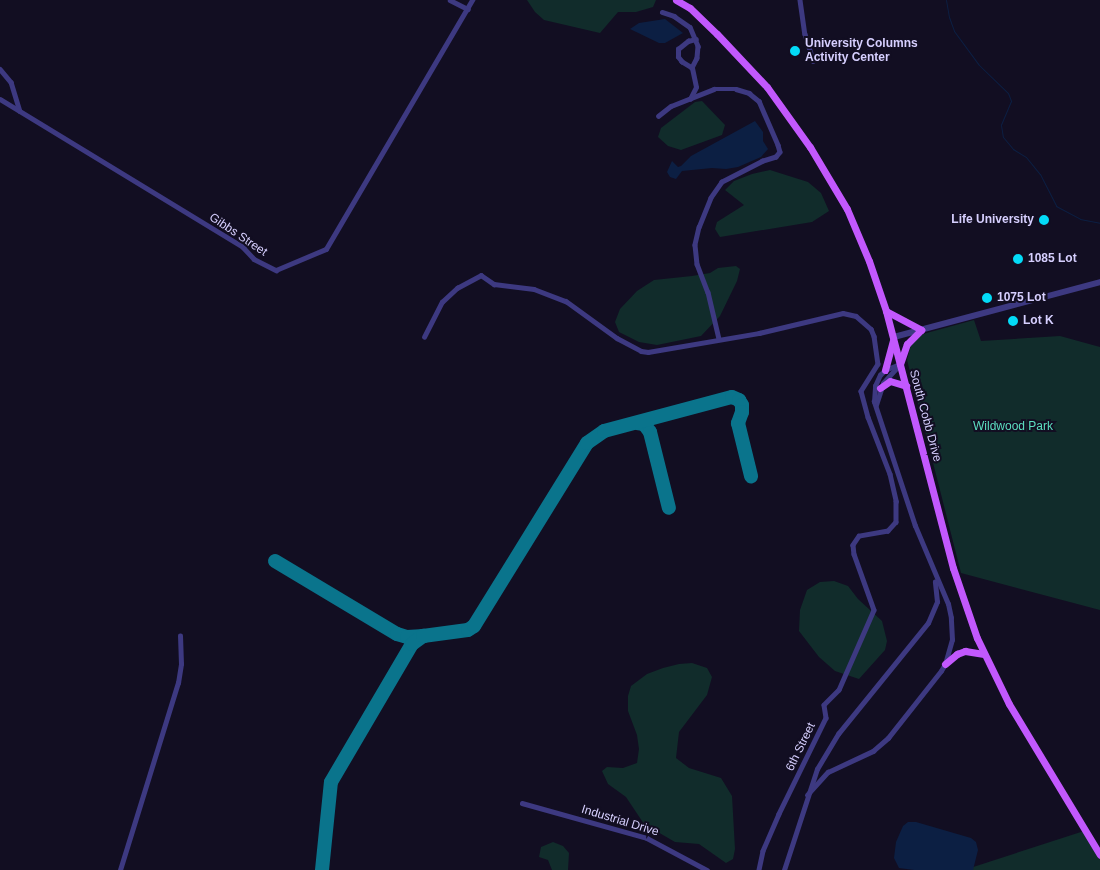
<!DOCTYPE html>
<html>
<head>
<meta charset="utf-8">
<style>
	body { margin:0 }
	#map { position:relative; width:1100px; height:870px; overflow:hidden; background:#120e22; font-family:Helvetica,sans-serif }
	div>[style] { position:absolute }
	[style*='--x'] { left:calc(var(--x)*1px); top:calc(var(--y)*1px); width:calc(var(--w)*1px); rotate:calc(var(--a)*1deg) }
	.green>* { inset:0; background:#112c2b }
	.water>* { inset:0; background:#0c1f43 }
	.stream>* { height:1px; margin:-0.5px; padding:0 0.5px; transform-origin:0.5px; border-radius:0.5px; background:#0c1f43 }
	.taxiway>* { height:14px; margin:-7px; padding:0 7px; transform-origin:7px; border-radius:7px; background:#0a748c }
	.minor>* { height:4.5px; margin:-2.25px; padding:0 2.25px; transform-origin:2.25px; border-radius:2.25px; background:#3d3981 }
	.tertiary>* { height:5.5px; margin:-2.75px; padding:0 2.75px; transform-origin:2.75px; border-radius:2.75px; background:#3d3981 }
	.primary>* { height:7px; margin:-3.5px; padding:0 3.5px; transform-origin:3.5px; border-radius:3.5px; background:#c258fd }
	.dots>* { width:14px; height:14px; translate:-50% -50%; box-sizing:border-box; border:2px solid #120e22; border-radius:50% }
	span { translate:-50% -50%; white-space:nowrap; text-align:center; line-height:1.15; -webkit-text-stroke:4px #120e22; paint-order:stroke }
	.poi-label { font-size:12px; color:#d6cffe; font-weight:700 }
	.left { translate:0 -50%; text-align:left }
	.right { translate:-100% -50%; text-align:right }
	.street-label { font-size:12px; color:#d6cffe }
	.park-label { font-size:12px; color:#5cdec0 }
</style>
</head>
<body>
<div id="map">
	<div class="green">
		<div style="clip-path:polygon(527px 0,656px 0,653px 7px,636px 12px,618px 12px,600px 33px,544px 20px,535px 12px)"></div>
		<div style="clip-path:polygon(702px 101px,725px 125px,722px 135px,681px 150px,668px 146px,658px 137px,661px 128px,695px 102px)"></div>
		<div style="clip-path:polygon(770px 170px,808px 182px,821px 193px,829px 211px,812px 222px,720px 237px,715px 229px,717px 222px,744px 205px,725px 190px,734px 181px,752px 174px)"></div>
		<div style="clip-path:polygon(736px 266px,740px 269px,737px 281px,720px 316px,701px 336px,657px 345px,639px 342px,619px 332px,615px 322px,620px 309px,637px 291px,654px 280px,692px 276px,710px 273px,718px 268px)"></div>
		<div style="clip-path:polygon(974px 320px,981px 341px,1060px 336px,1100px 347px,1100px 610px,961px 573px,907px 360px,911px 345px,923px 334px)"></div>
		<div style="clip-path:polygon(834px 581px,848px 586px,858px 599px,882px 621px,887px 641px,885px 650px,859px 679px,835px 671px,819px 657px,799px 631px,800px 610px,807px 590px,820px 582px)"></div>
		<div style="clip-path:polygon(692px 663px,707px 668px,712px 677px,707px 695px,679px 732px,676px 758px,689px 768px,721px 778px,732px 796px,735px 849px,733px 859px,726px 863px,699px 844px,675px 842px,644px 824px,626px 797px,608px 784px,602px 771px,607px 767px,623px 768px,637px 763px,639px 749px,637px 735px,628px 711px,628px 696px,631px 686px,647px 674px,663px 668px,679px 664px)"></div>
		<div style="clip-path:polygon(1084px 831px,1100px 856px,1100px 870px,964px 870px)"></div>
		<div style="clip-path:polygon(553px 842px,563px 846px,569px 853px,568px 870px,552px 870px,548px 860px,539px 857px,541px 847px)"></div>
	</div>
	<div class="water">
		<div style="clip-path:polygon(665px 19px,683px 33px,665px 43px,659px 43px,630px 29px,639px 23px)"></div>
		<div style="clip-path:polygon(755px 121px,763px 132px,763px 141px,768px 149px,761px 157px,738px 167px,726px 169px,712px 168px,682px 171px,676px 179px,670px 177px,667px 172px,672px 161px,678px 167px,681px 166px,691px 156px)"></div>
		<div style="clip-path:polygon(908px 822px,916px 822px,971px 838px,976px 842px,978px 850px,973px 870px,914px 870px,899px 868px,894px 858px,896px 842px,903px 826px)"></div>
	</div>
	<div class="stream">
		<div style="--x:946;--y:0;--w:17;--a:80"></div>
		<div style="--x:949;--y:17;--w:15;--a:70"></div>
		<div style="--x:954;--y:31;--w:42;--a:53.7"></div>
		<div style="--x:979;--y:65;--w:40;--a:44"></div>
		<div style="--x:1008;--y:93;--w:9;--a:69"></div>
		<div style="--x:1011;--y:101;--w:26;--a:113"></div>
		<div style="--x:1001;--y:125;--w:12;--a:81"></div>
		<div style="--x:1003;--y:137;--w:16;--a:50"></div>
		<div style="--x:1013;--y:149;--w:15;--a:32"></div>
		<div style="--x:1026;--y:157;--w:22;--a:51"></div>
		<div style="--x:1040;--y:174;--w:36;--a:63"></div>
		<div style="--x:1056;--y:206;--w:27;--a:28"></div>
		<div style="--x:1080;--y:219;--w:20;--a:11"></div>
	</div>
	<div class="taxiway">
		<div style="--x:637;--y:423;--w:7;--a:8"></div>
		<div style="--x:644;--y:424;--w:10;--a:53"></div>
		<div style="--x:650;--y:432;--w:78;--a:76"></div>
		<div style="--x:275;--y:561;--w:142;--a:30.9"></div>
		<div style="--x:397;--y:634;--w:10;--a:17"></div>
		<div style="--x:407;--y:637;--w:17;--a:-3"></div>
		<div style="--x:322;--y:870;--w:88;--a:-84.2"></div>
		<div style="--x:331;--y:782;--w:160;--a:-59.6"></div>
		<div style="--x:412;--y:644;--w:14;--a:-36"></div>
		<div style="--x:423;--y:636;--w:45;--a:-7.6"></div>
		<div style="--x:468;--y:630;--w:7;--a:-34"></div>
		<div style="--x:474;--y:626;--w:215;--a:-58.3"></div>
		<div style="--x:587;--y:443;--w:21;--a:-35"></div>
		<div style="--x:604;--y:431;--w:132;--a:-14.9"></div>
		<div style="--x:732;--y:397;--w:8;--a:23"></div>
		<div style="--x:739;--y:400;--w:6;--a:59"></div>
		<div style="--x:742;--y:405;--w:7;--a:90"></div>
		<div style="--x:742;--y:412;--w:12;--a:110"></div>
		<div style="--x:738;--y:423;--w:55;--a:76.2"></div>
	</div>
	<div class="minor">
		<div style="--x:450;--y:0;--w:20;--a:27"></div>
		<div style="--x:800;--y:0;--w:34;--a:82"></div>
		<div style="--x:805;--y:34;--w:28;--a:73"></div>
		<div style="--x:662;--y:12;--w:13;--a:18"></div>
		<div style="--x:674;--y:16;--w:19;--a:35"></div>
		<div style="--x:690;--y:27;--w:21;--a:67"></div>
		<div style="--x:698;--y:46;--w:12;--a:95"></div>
		<div style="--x:697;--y:58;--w:11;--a:117"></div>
		<div style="--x:0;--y:69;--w:17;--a:50"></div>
		<div style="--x:11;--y:82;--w:30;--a:73"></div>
		<div style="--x:0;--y:99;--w:285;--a:31.3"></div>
		<div style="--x:243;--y:247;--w:16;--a:47"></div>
		<div style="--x:254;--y:259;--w:25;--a:27"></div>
		<div style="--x:276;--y:270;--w:54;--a:-22.8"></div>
		<div style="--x:326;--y:249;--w:289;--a:-59.6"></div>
		<div style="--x:690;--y:99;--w:13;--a:-63"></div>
		<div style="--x:696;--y:87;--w:19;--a:-102"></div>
		<div style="--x:692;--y:68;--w:12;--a:-149"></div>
		<div style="--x:682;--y:62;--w:6;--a:-129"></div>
		<div style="--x:678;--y:57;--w:8;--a:-90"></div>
		<div style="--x:678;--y:49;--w:13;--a:-39"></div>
		<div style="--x:688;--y:41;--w:8;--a:-14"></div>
		<div style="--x:658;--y:116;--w:16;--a:-38"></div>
		<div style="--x:671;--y:106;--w:46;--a:-21.6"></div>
		<div style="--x:714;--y:89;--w:22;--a:0"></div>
		<div style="--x:736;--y:89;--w:14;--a:17"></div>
		<div style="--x:749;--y:93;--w:13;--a:39"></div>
		<div style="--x:759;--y:101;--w:48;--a:66.6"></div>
		<div style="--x:778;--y:145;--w:7;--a:74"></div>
		<div style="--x:780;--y:152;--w:6;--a:129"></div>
		<div style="--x:776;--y:157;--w:14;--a:163"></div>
		<div style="--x:763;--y:161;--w:46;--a:152.9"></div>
		<div style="--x:722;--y:182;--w:19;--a:125"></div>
		<div style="--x:711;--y:198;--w:31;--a:112"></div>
		<div style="--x:699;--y:227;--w:18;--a:103"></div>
		<div style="--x:695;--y:245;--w:19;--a:84"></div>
		<div style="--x:697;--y:264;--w:30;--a:69"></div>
		<div style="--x:708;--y:292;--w:48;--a:76.8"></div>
		<div style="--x:424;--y:337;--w:39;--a:-63"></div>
		<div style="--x:442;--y:302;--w:21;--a:-43"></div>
		<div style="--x:457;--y:288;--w:27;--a:-28"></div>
		<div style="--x:481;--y:275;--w:16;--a:35"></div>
		<div style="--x:494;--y:284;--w:40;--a:7.1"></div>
		<div style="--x:534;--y:289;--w:34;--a:21"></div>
		<div style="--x:566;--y:301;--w:63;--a:36"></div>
		<div style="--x:617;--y:338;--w:27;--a:28"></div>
		<div style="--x:641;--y:351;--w:7;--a:8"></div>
		<div style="--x:648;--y:352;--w:113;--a:-9.7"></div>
		<div style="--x:759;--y:333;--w:86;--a:-13.4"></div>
		<div style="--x:843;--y:313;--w:13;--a:13"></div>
		<div style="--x:856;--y:316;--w:20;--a:41"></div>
		<div style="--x:871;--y:329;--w:8;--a:67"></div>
		<div style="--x:874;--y:336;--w:28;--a:82"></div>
		<div style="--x:878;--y:364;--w:32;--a:122"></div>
		<div style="--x:861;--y:391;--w:27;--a:75"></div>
		<div style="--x:868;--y:417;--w:61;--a:68.9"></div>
		<div style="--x:890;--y:474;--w:28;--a:77"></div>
		<div style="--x:896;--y:501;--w:21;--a:90"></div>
		<div style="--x:896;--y:522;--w:12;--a:132"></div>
		<div style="--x:888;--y:531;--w:29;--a:170"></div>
		<div style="--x:859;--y:536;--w:11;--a:124"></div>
		<div style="--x:853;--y:545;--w:9;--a:84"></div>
		<div style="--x:854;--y:554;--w:59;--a:70.3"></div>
		<div style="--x:874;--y:610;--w:87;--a:113.6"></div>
		<div style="--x:839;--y:690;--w:21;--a:135"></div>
		<div style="--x:824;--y:705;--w:13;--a:81"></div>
		<div style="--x:826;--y:718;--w:107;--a:116.1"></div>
		<div style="--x:779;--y:814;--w:40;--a:113.4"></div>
		<div style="--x:763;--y:851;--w:19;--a:102"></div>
		<div style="--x:876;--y:405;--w:23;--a:-72"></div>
		<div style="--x:883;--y:383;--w:24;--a:-48"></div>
		<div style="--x:807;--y:795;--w:31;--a:-48"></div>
		<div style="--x:828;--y:772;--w:50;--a:-25"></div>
		<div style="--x:873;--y:751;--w:20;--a:-41"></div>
		<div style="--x:888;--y:738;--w:85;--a:-51.7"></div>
		<div style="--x:941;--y:671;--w:8;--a:-60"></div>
		<div style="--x:945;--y:664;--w:25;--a:-74"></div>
		<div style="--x:952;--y:640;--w:22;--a:-93"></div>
		<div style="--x:951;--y:618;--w:14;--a:-102"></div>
		<div style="--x:948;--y:604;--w:85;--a:-112.9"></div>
		<div style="--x:915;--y:526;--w:131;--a:-108.3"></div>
		<div style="--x:874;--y:402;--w:16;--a:-86"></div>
		<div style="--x:875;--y:386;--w:12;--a:-66"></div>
		<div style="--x:880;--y:375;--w:7;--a:-45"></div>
		<div style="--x:885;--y:370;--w:16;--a:-22"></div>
		<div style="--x:522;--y:803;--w:130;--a:15.6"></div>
		<div style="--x:647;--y:838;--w:68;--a:28.1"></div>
		<div style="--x:120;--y:870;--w:196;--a:-72.8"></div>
		<div style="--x:178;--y:683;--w:19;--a:-81"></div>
		<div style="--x:181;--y:664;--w:28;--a:-92"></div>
		<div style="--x:784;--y:870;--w:106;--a:-71.9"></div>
		<div style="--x:817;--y:769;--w:41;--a:-59"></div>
		<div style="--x:838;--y:734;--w:143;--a:-51"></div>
		<div style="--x:928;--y:623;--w:23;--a:-67"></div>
		<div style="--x:937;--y:602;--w:20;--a:-96"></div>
	</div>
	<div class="tertiary">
		<div style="--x:894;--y:337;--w:213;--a:-14.9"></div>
	</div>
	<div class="primary">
		<div style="--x:676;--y:0;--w:16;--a:30"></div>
		<div style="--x:690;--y:8;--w:37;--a:44"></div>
		<div style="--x:717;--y:34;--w:73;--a:46.7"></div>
		<div style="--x:767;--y:87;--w:74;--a:54.4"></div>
		<div style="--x:810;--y:147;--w:72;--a:59.2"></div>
		<div style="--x:847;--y:209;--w:56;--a:67.1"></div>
		<div style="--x:869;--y:261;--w:53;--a:71.2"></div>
		<div style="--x:886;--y:311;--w:266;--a:75.4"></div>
		<div style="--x:953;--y:568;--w:74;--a:71.1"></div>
		<div style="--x:977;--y:638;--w:73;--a:64.1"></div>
		<div style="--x:1009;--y:704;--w:176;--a:58.9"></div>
		<div style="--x:886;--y:311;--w:40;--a:28"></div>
		<div style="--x:900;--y:364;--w:21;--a:-71"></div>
		<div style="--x:907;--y:344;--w:20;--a:-45"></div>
		<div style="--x:885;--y:370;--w:31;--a:-75"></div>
		<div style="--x:880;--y:388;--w:12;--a:-35"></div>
		<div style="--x:890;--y:381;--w:17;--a:17"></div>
		<div style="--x:945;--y:664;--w:16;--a:-40"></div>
		<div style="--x:957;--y:654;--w:9;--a:-21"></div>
		<div style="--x:965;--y:651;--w:19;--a:9"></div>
	</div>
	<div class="dots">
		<div style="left:795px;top:51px;background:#03dbf7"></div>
		<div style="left:1044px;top:220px;background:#03dbf7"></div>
		<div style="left:1018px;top:259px;background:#03dbf7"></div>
		<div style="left:987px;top:298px;background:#03dbf7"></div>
		<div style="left:1013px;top:321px;background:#03dbf7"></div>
	</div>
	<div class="poi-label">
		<span class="left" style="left:805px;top:51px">University Columns<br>Activity Center</span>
		<span class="right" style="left:1034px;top:220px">Life University</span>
		<span class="left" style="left:1028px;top:259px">1085 Lot</span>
		<span class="left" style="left:997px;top:298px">1075 Lot</span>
		<span class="left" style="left:1023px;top:321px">Lot K</span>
	</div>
	<div class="street-label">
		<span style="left:238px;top:235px;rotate:34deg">Gibbs Street</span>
		<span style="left:925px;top:416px;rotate:75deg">South Cobb Drive</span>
		<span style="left:801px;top:747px;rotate:-64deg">6th Street</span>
		<span style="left:620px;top:821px;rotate:17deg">Industrial Drive</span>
	</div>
	<div class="park-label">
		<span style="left:1013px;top:427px">Wildwood Park</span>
	</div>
</div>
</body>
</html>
